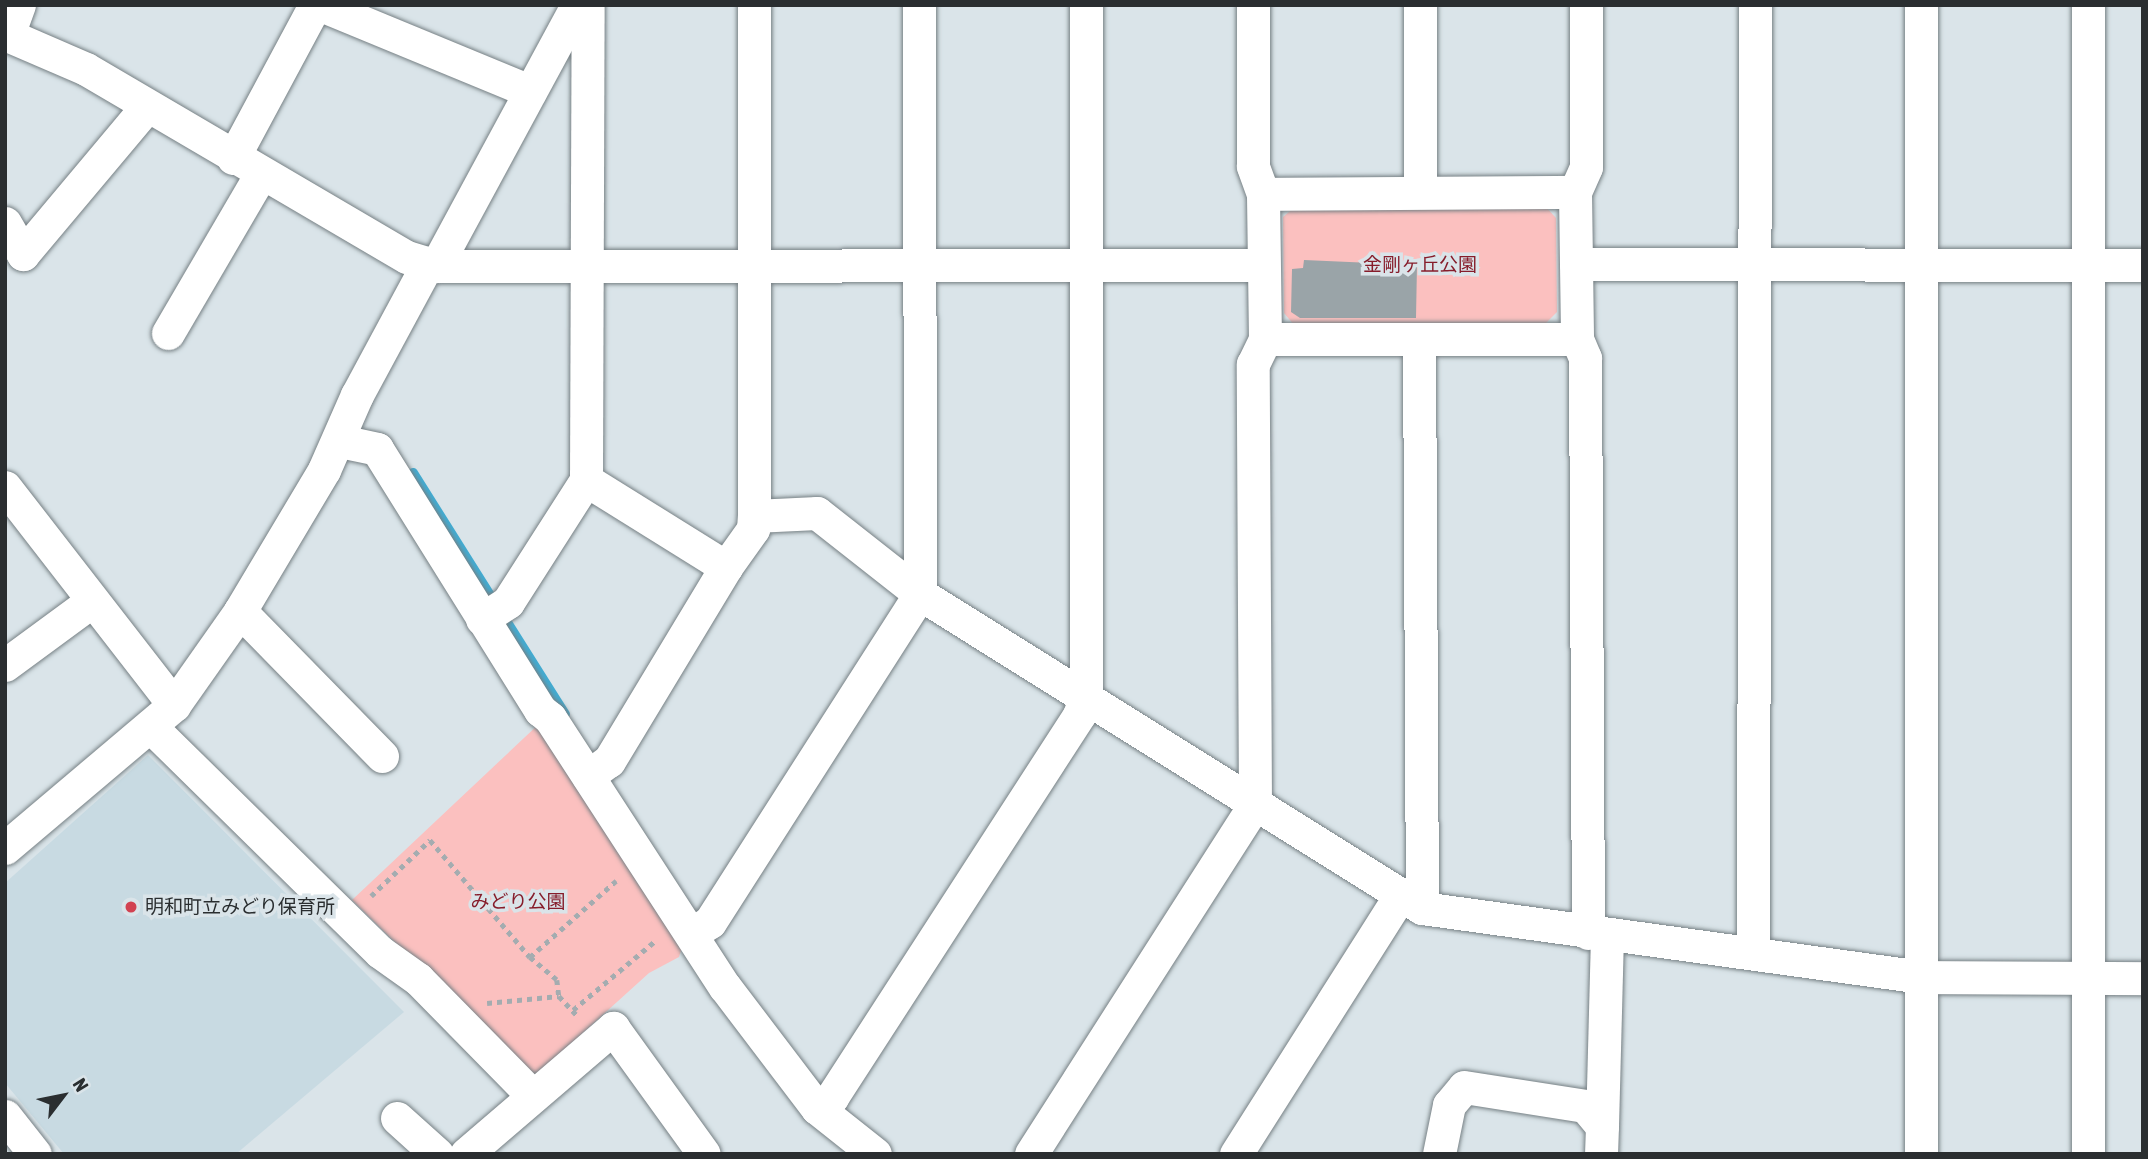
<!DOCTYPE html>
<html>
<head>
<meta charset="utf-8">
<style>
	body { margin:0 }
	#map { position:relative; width:2148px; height:1159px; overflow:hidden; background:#dae4e9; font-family:"Asap Condensed","Noto Sans JP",sans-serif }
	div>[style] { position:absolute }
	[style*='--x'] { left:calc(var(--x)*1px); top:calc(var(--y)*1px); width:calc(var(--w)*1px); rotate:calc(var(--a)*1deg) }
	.built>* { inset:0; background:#c8dae2 }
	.green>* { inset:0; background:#fbc0bf }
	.stream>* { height:10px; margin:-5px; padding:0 5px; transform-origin:5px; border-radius:5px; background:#43abd1 }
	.building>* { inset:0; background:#9aa4a8 }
	.path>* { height:4.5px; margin-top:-2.25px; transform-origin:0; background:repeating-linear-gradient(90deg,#a4acb0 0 5px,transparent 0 10px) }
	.roads { filter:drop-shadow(0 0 2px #768084) drop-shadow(0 0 2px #768084) }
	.minor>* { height:33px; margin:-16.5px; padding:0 16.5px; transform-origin:16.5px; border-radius:16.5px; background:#fff }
	.dots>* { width:19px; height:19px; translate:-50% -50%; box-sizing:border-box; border:4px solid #dae4e9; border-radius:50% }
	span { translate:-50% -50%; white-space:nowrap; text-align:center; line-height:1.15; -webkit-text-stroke:7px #dae4e9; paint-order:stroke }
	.park-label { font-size:19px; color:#861d2b }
	.poi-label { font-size:19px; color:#2a2e30 }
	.left { translate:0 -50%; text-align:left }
	.frame { position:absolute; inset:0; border:7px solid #2a2e30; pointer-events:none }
	.north { position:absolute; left:28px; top:1061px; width:70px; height:70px; -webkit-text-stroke:5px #dae4e9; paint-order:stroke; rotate:58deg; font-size:19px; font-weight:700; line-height:28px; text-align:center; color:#2a2e30 }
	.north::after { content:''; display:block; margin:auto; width:24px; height:32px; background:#2a2e30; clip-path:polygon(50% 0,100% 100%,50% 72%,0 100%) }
</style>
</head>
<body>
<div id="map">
	<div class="built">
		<div style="clip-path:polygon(148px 755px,404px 1012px,236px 1154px,64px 1154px,5px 1083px,5px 883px)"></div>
	</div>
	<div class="green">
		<div style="clip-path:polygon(1297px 205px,1545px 206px,1556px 218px,1557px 312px,1546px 323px,1294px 325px,1284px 313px,1283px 217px)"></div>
		<div style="clip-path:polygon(541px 722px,683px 944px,679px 957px,649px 973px,533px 1078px,352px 900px)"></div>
	</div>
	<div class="stream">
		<div style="--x:413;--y:473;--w:285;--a:57.8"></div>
	</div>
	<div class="building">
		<div style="clip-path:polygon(1304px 260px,1417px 265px,1416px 318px,1300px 318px,1291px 312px,1292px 269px,1303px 268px)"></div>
	</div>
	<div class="path">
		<div style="--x:371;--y:896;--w:81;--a:-43.5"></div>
		<div style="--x:430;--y:840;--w:154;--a:49.5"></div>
		<div style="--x:530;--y:957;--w:35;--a:40"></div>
		<div style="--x:557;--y:980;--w:16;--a:83"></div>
		<div style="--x:559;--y:996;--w:26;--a:47"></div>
		<div style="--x:530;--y:957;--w:115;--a:-41.5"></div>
		<div style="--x:487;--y:1003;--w:72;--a:-5.6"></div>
		<div style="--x:573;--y:1010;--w:109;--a:-40.1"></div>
	</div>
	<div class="roads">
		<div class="minor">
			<div style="--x:321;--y:5;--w:226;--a:22.4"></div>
			<div style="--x:754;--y:5;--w:511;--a:90"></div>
			<div style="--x:1420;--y:5;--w:186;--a:90"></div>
			<div style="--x:1921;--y:5;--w:1149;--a:90"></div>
			<div style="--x:2088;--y:5;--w:1149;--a:90"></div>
			<div style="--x:5;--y:34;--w:88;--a:23.4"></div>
			<div style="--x:86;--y:69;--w:372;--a:30.4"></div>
			<div style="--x:407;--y:257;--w:30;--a:17"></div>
			<div style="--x:436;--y:266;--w:826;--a:-0.07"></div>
			<div style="--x:8;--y:35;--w:32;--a:-70"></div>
			<div style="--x:233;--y:158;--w:174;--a:-61.8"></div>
			<div style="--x:1575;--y:192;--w:27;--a:-66"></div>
			<div style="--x:1586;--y:167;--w:162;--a:-90"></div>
			<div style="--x:1263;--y:194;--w:312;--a:-0.4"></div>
			<div style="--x:1575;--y:192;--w:72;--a:89.2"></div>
			<div style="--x:1576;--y:264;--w:75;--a:89.2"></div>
			<div style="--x:1577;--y:339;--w:312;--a:180"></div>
			<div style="--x:5;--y:223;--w:36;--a:60"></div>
			<div style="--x:23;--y:254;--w:193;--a:-50"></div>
			<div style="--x:1576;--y:264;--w:567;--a:0.1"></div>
			<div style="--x:436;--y:266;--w:297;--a:-61.6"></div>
			<div style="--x:168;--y:333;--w:184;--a:-59.7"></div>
			<div style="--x:1577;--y:339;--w:21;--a:67"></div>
			<div style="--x:1585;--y:358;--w:575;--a:89.7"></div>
			<div style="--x:1419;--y:340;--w:568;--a:89.7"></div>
			<div style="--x:340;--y:441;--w:38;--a:12"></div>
			<div style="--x:377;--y:449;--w:308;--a:58"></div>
			<div style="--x:540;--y:710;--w:13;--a:39"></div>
			<div style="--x:550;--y:718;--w:321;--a:57"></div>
			<div style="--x:725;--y:987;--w:152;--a:52.8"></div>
			<div style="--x:817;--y:1108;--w:74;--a:38.4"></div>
			<div style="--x:586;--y:480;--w:165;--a:31.9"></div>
			<div style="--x:726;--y:567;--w:47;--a:-54.6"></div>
			<div style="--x:753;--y:529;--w:13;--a:-86"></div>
			<div style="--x:754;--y:516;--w:63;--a:-2.7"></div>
			<div style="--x:817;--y:513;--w:131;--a:38.2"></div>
			<div style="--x:920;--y:594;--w:592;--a:32.03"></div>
			<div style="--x:1422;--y:908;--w:505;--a:7.86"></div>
			<div style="--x:1922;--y:977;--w:221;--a:0.3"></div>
			<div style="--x:5;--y:487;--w:276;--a:52.2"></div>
			<div style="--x:240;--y:611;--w:203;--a:45.6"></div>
			<div style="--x:482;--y:619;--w:31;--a:-33"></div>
			<div style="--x:508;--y:602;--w:145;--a:-57.4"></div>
			<div style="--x:586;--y:480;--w:475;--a:-89.8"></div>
			<div style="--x:5;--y:665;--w:108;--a:-36.3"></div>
			<div style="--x:150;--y:726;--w:322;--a:44.5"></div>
			<div style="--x:380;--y:952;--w:47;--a:35.4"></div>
			<div style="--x:418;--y:979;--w:164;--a:45.5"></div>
			<div style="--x:588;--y:776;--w:26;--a:-36"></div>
			<div style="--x:609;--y:761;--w:227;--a:-58.9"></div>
			<div style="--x:5;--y:848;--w:221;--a:-40.2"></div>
			<div style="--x:174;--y:705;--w:115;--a:-54.9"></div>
			<div style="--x:240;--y:611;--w:164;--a:-59.2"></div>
			<div style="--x:324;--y:470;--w:82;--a:-66.3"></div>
			<div style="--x:357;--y:395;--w:150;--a:-61.7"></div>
			<div style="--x:691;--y:934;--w:22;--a:-32"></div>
			<div style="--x:710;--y:922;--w:389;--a:-57.4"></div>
			<div style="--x:920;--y:594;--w:589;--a:-90.1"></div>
			<div style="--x:1753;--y:953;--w:948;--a:-89.88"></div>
			<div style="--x:817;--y:1108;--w:19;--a:-36"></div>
			<div style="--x:832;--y:1097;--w:455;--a:-57.1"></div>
			<div style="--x:1079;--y:715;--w:19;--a:-69"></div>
			<div style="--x:1086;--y:697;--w:692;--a:-90"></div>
			<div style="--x:5;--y:1116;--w:48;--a:51.7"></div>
			<div style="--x:397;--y:1118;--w:54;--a:42"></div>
			<div style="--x:1602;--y:1126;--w:190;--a:-88.5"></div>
			<div style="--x:466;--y:1154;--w:194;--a:-40.6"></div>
			<div style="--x:613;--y:1028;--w:155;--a:54.2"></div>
			<div style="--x:1031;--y:1154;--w:416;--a:-57.4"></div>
			<div style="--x:1255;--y:804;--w:440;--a:-90.3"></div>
			<div style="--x:1253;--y:364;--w:28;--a:-64"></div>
			<div style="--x:1265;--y:339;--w:145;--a:-90.8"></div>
			<div style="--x:1263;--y:194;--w:30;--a:-110"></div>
			<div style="--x:1253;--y:166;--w:161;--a:-90"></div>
			<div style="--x:1236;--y:1154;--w:308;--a:-57.6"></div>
			<div style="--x:1439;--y:1154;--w:50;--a:-78.5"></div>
			<div style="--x:1449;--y:1105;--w:23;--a:-50"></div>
			<div style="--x:1464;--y:1087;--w:122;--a:8.9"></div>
			<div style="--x:1585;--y:1106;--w:26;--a:50"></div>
			<div style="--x:1602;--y:1126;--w:28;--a:92"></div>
		</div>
	</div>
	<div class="dots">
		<div style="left:131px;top:907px;background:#d24251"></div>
	</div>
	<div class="park-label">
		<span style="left:1420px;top:265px">金剛ヶ丘公園</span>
		<span style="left:518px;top:902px">みどり公園</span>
	</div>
	<div class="poi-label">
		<span class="left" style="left:145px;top:907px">明和町立みどり保育所</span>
	</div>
	<div class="frame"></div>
	<div class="north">N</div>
</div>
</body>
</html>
